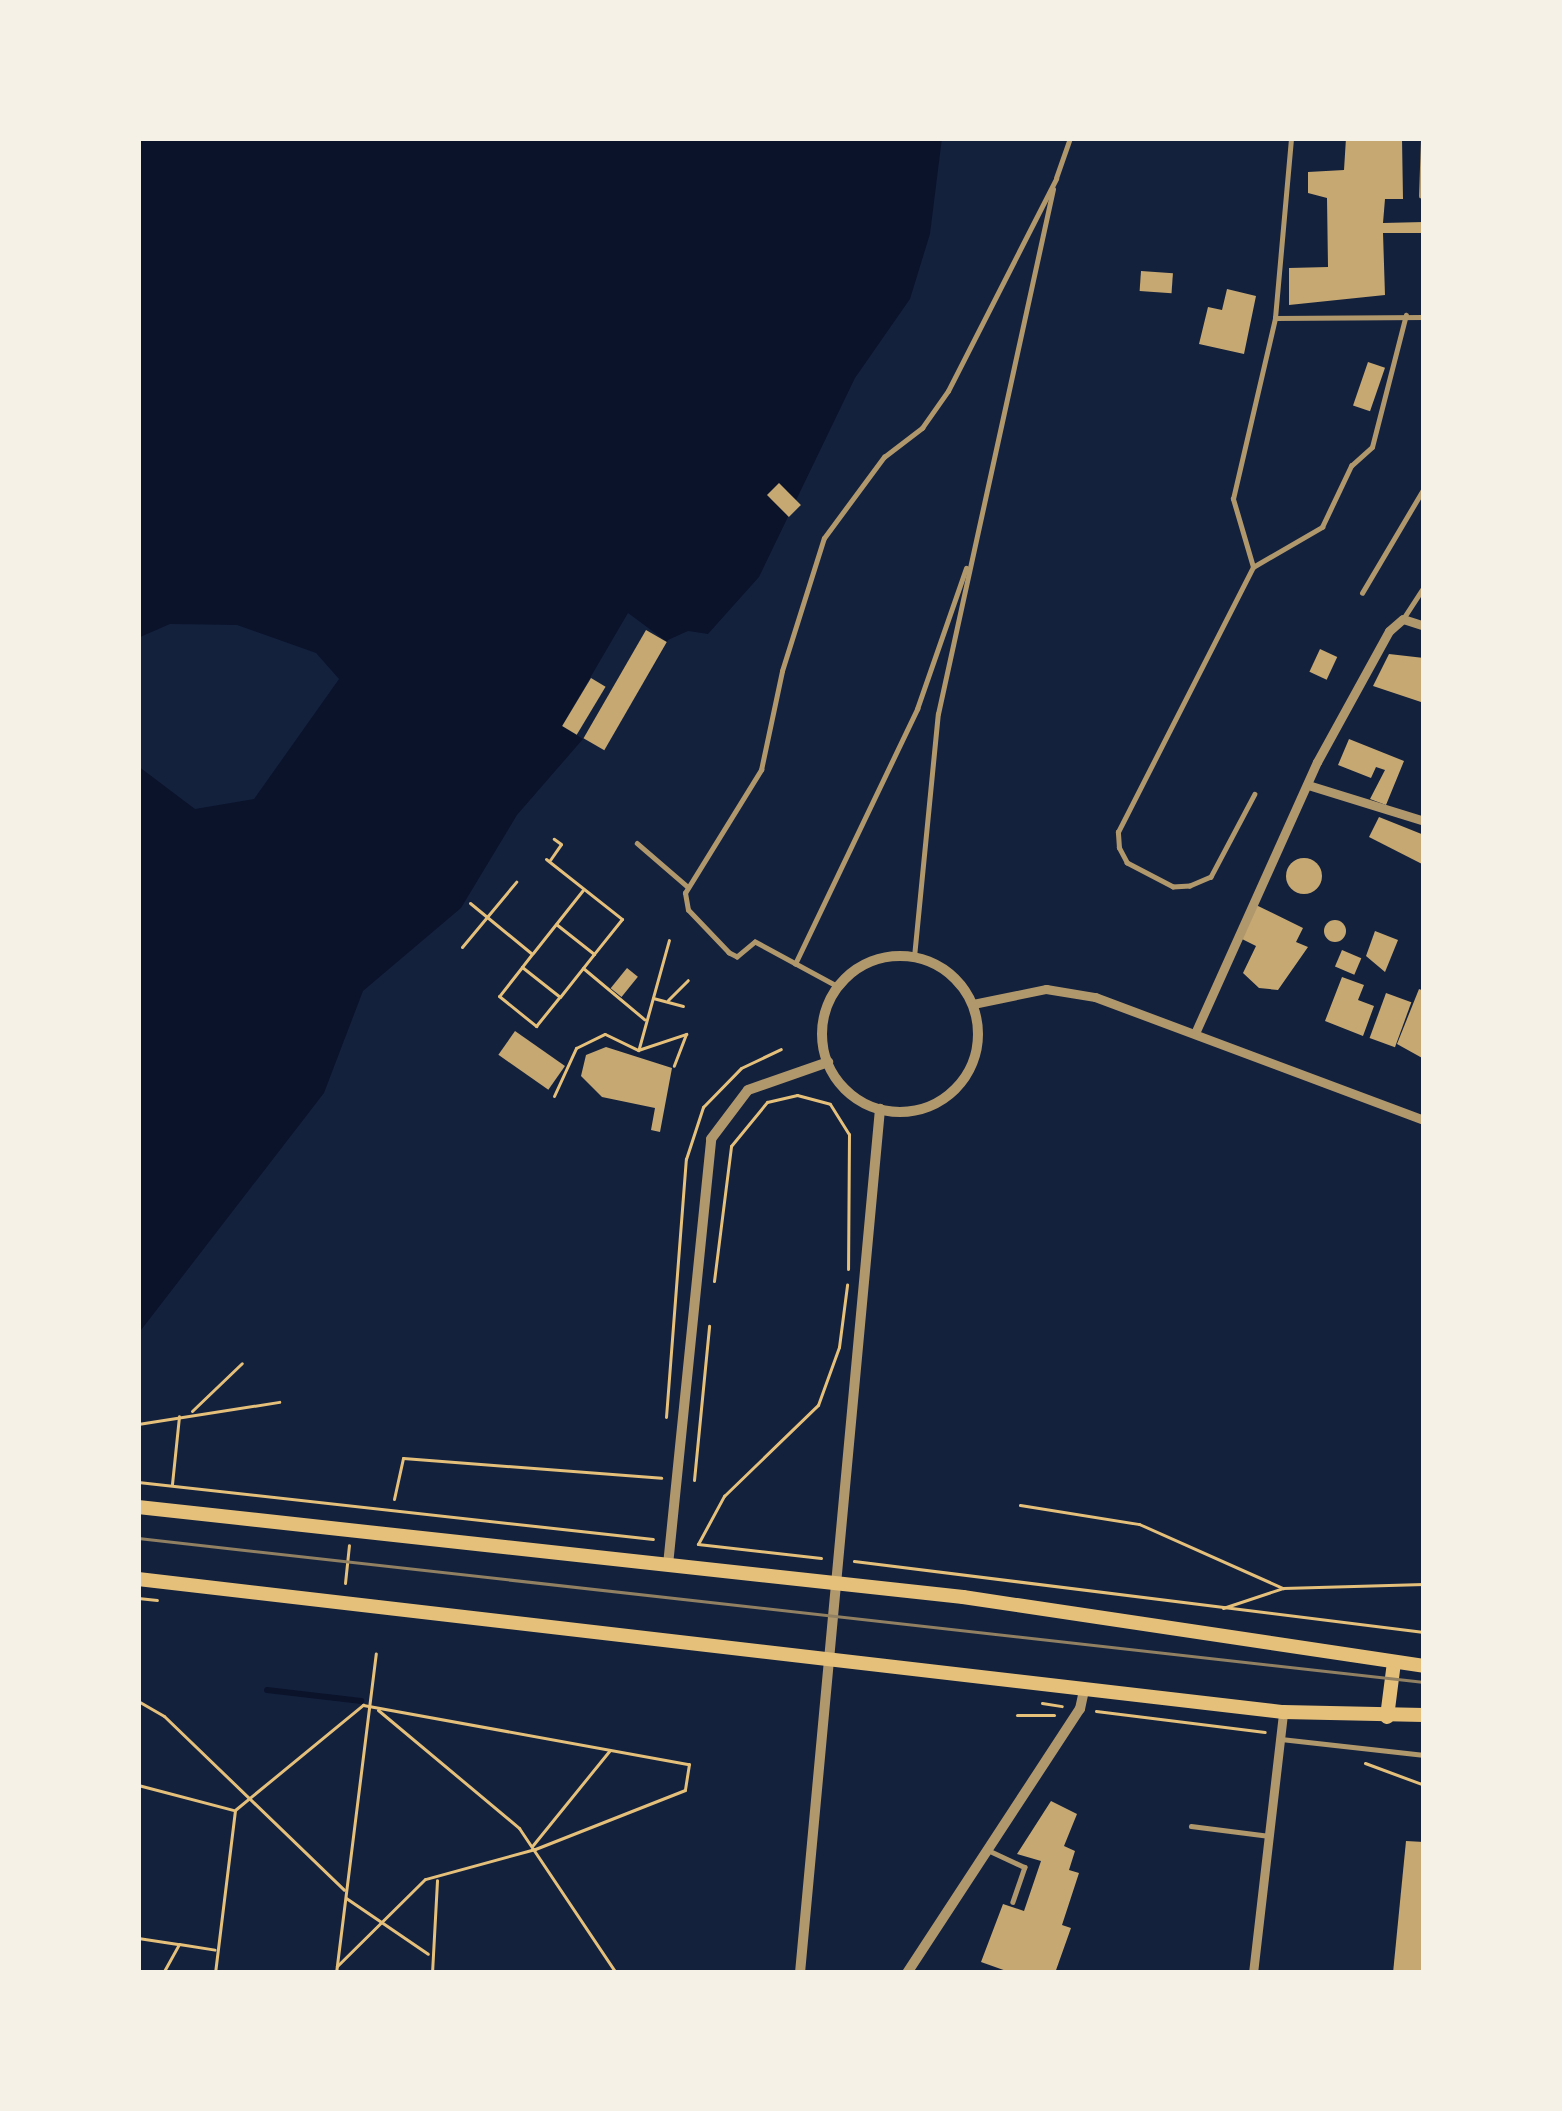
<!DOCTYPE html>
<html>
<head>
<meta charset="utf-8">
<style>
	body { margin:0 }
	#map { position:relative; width:1562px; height:2111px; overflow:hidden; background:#14213d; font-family:"PT Sans",sans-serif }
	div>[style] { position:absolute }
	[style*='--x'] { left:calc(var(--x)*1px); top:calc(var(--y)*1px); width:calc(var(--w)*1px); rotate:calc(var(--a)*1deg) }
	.water>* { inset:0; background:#0b132b }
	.pier>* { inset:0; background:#14213d }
	.stream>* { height:6px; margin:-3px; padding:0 3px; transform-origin:3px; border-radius:3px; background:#0b132b }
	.building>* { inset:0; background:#c6a872; transform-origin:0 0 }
	.round { border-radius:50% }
	.path>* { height:3px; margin:-1.5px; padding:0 1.5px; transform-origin:1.5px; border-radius:1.5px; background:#e5c07b }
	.service>* { height:4.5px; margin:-2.25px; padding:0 2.25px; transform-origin:2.25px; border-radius:2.25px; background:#b1986c }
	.minor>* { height:9px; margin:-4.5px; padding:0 4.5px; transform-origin:4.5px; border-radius:4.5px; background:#b1986c }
	.tertiary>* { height:10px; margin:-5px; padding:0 5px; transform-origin:5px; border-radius:5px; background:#b1986c }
	.tertiary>.ring { margin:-5px; padding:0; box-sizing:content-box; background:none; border:10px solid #b1986c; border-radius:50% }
	.primary>* { height:14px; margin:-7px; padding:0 7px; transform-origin:7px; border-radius:7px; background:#e5c07b }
	.tram>* { height:3px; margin:-1.5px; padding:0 1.5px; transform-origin:1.5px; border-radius:1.5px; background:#918062 }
	span { translate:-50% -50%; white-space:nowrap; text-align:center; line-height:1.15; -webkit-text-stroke:10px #f6f1e7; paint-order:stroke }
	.frame { position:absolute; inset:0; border:141px solid #f6f1e7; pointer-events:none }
</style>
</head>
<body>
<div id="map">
	<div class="water">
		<div style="clip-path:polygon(138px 138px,942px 138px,930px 234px,910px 299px,855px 378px,759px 577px,708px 634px,688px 631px,668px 640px,649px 675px,627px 663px,583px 739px,517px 815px,461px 908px,363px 991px,324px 1093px,138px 1334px,138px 766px,195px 809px,254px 799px,339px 679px,316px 653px,237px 625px,170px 624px,138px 638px)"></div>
	</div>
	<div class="pier">
		<div style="clip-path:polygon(628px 613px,667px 642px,649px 675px,627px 663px,583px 739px,562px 726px)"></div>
	</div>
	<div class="stream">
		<div style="--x:267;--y:1690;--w:95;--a:6.7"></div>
	</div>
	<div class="building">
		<div style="clip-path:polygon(1346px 138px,1402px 138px,1403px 199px,1385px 199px,1383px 223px,1424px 222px,1424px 233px,1383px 233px,1385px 295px,1289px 305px,1289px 268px,1328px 267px,1327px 198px,1308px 193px,1308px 172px,1344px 170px)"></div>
		<div style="left:1141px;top:271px;width:32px;height:20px;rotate:4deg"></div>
		<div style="clip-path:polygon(1227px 289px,1256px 296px,1244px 354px,1199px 344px,1208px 307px,1222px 310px)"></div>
		<div style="left:1368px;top:362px;width:18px;height:46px;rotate:19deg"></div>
		<div style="left:779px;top:483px;width:31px;height:17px;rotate:45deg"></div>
		<div style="left:646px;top:630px;width:24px;height:125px;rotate:30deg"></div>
		<div style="left:1320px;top:649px;width:19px;height:25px;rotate:25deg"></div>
		<div style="clip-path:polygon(1389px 654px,1424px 658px,1424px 703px,1373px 686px)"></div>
		<div style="left:591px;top:678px;width:17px;height:56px;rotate:31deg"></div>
		<div style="clip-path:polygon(1349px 739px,1404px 761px,1386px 805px,1370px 799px,1385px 770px,1376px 767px,1371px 778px,1338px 765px)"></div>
		<div style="clip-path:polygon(1379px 817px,1424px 835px,1424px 865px,1369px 837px)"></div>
		<div class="round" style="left:1286px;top:858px;width:36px;height:36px"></div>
		<div style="clip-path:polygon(1256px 905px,1303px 928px,1296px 942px,1308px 947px,1278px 990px,1259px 988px,1243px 973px,1256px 946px,1240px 938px)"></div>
		<div class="round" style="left:1324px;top:920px;width:22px;height:22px"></div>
		<div style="clip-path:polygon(1375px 931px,1398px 940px,1385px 972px,1366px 956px)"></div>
		<div style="left:1342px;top:950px;width:21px;height:18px;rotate:23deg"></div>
		<div style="left:627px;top:968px;width:14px;height:26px;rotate:39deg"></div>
		<div style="clip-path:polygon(1342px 977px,1364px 985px,1358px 1000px,1374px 1006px,1363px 1036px,1325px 1021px)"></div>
		<div style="clip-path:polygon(1419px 989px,1424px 991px,1424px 1059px,1397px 1044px)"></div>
		<div style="left:1386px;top:993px;width:27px;height:48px;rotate:20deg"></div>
		<div style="left:515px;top:1031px;width:61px;height:29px;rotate:35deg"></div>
		<div style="clip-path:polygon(606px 1047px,672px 1068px,660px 1132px,651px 1130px,655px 1108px,602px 1097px,581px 1076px,586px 1055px)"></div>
		<div style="clip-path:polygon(1051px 1801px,1077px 1814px,1064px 1846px,1075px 1851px,1069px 1870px,1079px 1873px,1062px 1925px,1071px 1928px,1055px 1973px,1012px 1973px,981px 1962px,1003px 1904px,1024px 1911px,1041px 1861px,1017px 1854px)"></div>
		<div style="clip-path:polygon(1406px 1841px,1424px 1842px,1424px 1973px,1393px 1973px)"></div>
	</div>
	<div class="path">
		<div style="--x:546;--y:859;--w:97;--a:38.3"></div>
		<div style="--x:622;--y:919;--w:45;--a:128.7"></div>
		<div style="--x:594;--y:954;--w:48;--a:-141.7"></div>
		<div style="--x:550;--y:860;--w:19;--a:-55"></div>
		<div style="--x:561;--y:844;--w:9;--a:-144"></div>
		<div style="--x:470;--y:903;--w:80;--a:39.4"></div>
		<div style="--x:532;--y:954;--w:16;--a:128"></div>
		<div style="--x:522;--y:967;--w:48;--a:38.3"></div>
		<div style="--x:560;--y:997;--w:55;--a:-51.7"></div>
		<div style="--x:462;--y:947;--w:85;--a:-50.3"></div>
		<div style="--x:533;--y:953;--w:80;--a:-51.6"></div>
		<div style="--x:522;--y:967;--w:37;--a:128"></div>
		<div style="--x:499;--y:996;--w:48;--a:39"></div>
		<div style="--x:536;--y:1026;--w:36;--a:-51"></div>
		<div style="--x:583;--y:968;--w:80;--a:39.9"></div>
		<div style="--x:653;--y:998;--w:31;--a:15"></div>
		<div style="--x:668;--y:1000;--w:28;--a:-45"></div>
		<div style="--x:639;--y:1048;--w:112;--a:-74.5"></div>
		<div style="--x:554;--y:1096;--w:53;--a:-65.4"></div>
		<div style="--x:576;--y:1048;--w:32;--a:-26"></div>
		<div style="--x:605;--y:1034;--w:37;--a:26"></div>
		<div style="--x:638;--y:1050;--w:51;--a:-18.4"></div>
		<div style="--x:686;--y:1034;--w:34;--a:111"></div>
		<div style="--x:714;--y:1281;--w:136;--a:-82.8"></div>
		<div style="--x:731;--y:1146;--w:57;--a:-50.7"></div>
		<div style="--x:767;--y:1102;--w:31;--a:-13"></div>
		<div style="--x:797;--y:1095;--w:34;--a:15"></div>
		<div style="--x:830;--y:1104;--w:36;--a:58"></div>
		<div style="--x:849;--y:1134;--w:135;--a:90.4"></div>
		<div style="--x:192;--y:1411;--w:69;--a:-43.8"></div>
		<div style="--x:666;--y:1417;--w:259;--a:-85.6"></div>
		<div style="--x:686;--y:1159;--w:55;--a:-71.9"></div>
		<div style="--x:703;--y:1107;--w:54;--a:-45.7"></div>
		<div style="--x:741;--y:1068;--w:44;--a:-25.4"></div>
		<div style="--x:138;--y:1424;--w:143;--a:-8.9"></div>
		<div style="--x:694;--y:1480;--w:155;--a:-84.4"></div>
		<div style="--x:138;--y:1482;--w:518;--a:6.32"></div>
		<div style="--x:172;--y:1484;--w:68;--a:-84.1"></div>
		<div style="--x:394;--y:1499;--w:42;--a:-77.6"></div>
		<div style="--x:403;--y:1458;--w:259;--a:4.4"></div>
		<div style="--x:1020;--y:1505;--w:121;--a:9.1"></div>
		<div style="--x:1139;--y:1524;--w:158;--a:24"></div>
		<div style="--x:821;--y:1558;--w:124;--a:-173.5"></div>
		<div style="--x:698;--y:1544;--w:55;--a:-61.6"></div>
		<div style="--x:724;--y:1496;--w:131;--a:-44.1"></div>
		<div style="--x:818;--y:1405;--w:62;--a:-70.1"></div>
		<div style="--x:839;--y:1347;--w:63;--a:-82.6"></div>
		<div style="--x:854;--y:1561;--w:574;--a:7.1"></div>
		<div style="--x:345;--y:1583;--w:38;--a:-84"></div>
		<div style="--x:138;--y:1598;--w:19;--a:6"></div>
		<div style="--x:1223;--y:1608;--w:63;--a:-18.4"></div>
		<div style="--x:1283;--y:1588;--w:141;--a:-1.6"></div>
		<div style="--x:138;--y:1701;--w:30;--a:30"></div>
		<div style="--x:164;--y:1716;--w:250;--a:44"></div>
		<div style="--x:1042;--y:1703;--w:20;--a:9"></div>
		<div style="--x:378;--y:1710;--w:184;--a:39.9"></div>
		<div style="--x:519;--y:1828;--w:174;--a:56.2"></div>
		<div style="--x:1096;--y:1711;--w:170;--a:7.1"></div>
		<div style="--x:1017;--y:1715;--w:37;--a:0"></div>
		<div style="--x:1365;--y:1763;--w:63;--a:20.4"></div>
		<div style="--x:138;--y:1785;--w:98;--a:14.7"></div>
		<div style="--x:533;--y:1845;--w:122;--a:-51"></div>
		<div style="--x:346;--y:1898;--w:99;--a:34.3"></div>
		<div style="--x:138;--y:1938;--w:40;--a:8.5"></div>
		<div style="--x:163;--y:1973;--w:33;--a:-61"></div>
		<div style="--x:179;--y:1944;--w:36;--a:9"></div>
		<div style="--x:215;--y:1973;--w:164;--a:-83"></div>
		<div style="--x:235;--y:1810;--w:166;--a:-39.4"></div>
		<div style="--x:363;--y:1705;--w:331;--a:10.3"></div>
		<div style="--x:689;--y:1764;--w:26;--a:99"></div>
		<div style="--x:685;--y:1790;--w:161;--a:158.5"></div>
		<div style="--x:535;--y:1849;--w:114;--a:164.7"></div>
		<div style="--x:425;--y:1879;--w:124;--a:135.3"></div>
		<div style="--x:336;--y:1973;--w:322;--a:-82.9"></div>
		<div style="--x:432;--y:1973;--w:93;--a:-86.9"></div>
	</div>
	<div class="service">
		<div style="--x:1056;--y:178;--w:42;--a:-70.7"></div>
		<div style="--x:1421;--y:196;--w:58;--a:-88"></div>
		<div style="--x:1275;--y:318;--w:149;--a:-0.4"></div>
		<div style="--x:1253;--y:567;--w:80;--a:-30.1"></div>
		<div style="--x:1322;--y:527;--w:68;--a:-64.6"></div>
		<div style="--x:1351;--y:466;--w:28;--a:-42"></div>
		<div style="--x:1372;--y:447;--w:136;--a:-75.6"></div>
		<div style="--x:1362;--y:593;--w:122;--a:-59.4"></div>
		<div style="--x:1403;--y:619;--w:38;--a:-57"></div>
		<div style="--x:1255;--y:794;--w:94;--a:117.9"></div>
		<div style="--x:1211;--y:877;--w:23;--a:157"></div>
		<div style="--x:1190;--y:886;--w:17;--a:177"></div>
		<div style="--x:1173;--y:887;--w:52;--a:-152.4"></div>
		<div style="--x:1127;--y:863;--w:17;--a:-118"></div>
		<div style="--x:1119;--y:848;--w:16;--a:-94"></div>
		<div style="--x:1118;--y:832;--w:297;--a:-63"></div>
		<div style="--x:1253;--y:567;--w:71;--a:-106.4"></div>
		<div style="--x:1233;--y:499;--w:186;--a:-76.9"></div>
		<div style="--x:1275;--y:318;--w:181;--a:-84.9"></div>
		<div style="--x:637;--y:843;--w:66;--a:40.7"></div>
		<div style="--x:914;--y:957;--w:244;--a:-84.4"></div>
		<div style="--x:938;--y:714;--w:537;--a:-77.64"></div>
		<div style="--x:795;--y:964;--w:283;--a:-64.4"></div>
		<div style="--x:917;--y:709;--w:149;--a:-70.8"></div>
		<div style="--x:838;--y:987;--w:94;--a:-151.5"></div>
		<div style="--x:755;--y:942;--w:23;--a:140"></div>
		<div style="--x:737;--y:957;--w:9;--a:-153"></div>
		<div style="--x:729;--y:953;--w:59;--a:-133.6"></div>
		<div style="--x:688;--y:910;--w:17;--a:-100"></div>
		<div style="--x:685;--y:893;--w:145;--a:-58.3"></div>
		<div style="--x:761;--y:770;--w:101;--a:-78"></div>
		<div style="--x:782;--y:671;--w:139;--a:-72.5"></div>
		<div style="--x:824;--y:538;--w:101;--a:-53.5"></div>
		<div style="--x:884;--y:457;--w:48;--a:-37.3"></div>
		<div style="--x:922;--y:428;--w:45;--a:-54.9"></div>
		<div style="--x:948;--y:391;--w:238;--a:-63"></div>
		<div style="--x:1281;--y:1739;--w:144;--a:6.4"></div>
		<div style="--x:1191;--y:1826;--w:79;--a:7.3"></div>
		<div style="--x:990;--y:1851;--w:38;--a:25"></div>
		<div style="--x:1025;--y:1867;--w:37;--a:109"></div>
	</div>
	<div class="minor">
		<div style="--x:1308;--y:785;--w:121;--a:17.2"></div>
		<div style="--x:973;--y:1004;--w:75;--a:-11.6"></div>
		<div style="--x:1046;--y:989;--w:50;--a:9.3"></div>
		<div style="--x:1095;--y:997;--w:351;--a:20.5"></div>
		<div style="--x:1196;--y:1031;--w:295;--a:-65.8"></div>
		<div style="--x:1317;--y:762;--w:149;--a:-61.2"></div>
		<div style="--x:1389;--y:631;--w:18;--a:-41"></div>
		<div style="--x:1403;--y:619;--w:22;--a:18"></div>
		<div style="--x:1253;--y:1973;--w:263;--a:-83.4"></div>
	</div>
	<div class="tertiary">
		<div class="ring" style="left:822px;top:956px;width:146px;height:146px"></div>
		<div style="--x:668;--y:1565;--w:428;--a:-84.2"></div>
		<div style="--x:711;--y:1139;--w:61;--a:-52.9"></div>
		<div style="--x:748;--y:1090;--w:85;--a:-19.3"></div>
		<div style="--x:800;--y:1973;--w:868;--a:-84.71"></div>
		<div style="--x:907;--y:1973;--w:316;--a:-56.8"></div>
		<div style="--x:1080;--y:1709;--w:19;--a:-78"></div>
	</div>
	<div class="primary">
		<div style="--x:138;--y:1507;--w:830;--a:6.23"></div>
		<div style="--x:963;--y:1597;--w:466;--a:8.5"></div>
		<div style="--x:138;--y:1579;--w:1153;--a:6.63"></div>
		<div style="--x:1283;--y:1712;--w:141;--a:1.2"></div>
		<div style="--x:1387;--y:1717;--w:55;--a:-82.7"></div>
	</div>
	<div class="tram">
		<div style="--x:138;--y:1538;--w:1294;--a:6.39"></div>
	</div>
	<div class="frame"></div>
</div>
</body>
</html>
